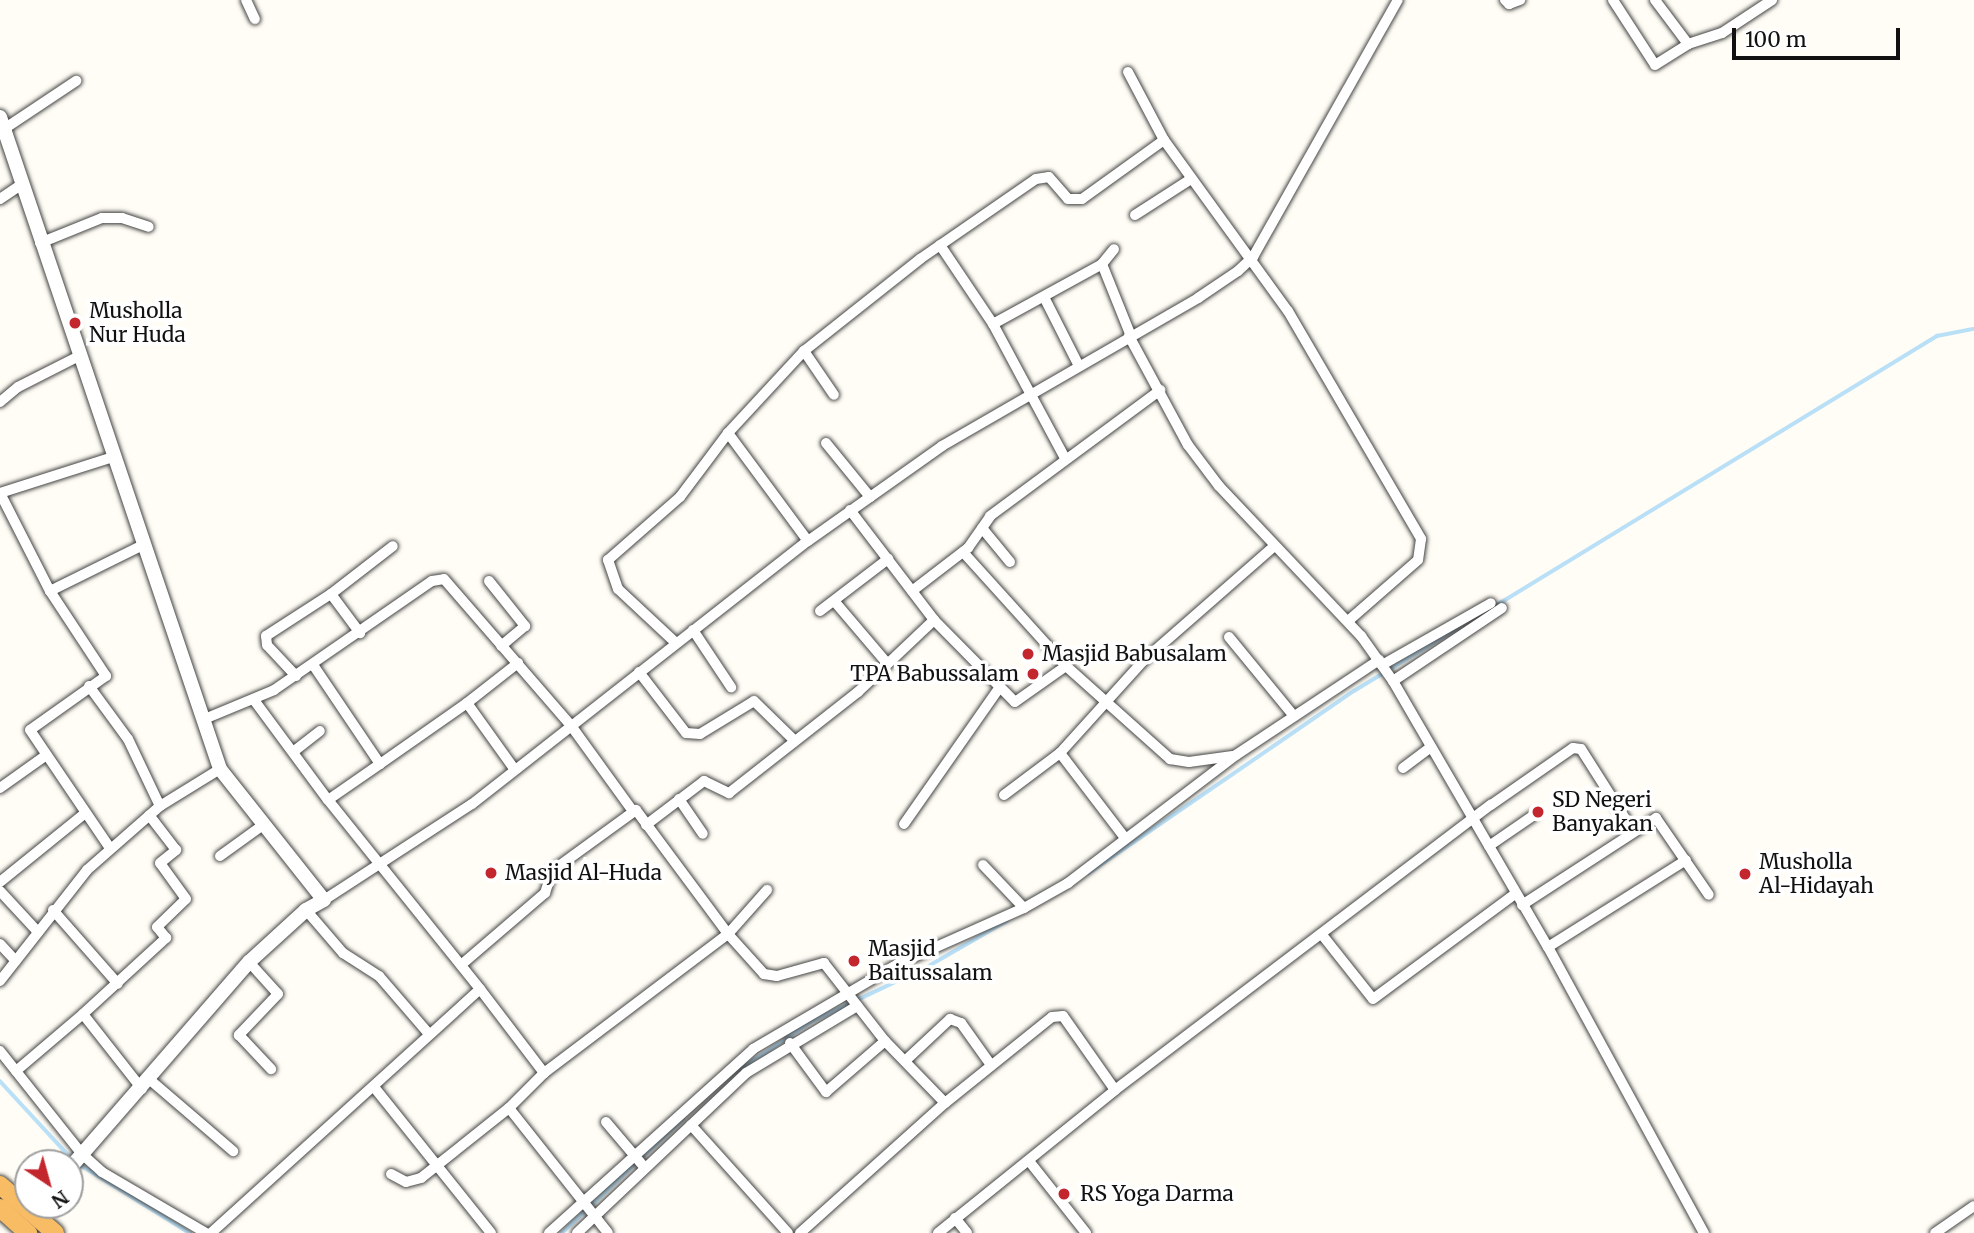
<!DOCTYPE html>
<html>
<head>
<meta charset="utf-8">
<style>
	body { margin:0 }
	#map { position:relative; width:1974px; height:1233px; overflow:hidden; background:#fffdf5; font-family:Merriweather,serif }
	div>[style] { position:absolute }
	[style*='--x'] { left:calc(var(--x)*1px); top:calc(var(--y)*1px); width:calc(var(--w)*1px); rotate:calc(var(--a)*1deg) }
	.stream>* { height:3.5px; margin:-1.75px; padding:0 1.75px; transform-origin:1.75px; border-radius:1.75px; background:#b9e0f7 }
	.roads { filter:drop-shadow(0 0 2px #444) drop-shadow(0 0 2px #444) }
	.minor>* { height:10px; margin:-5px; padding:0 5px; transform-origin:5px; border-radius:5px; background:#fff }
	.tertiary>* { height:14px; margin:-7px; padding:0 7px; transform-origin:7px; border-radius:7px; background:#fff }
	.trunk>* { height:18px; margin:-9px; padding:0 9px; transform-origin:9px; border-radius:9px; background:#f7bc64 }
	.dots>* { width:19px; height:19px; translate:-50% -50%; box-sizing:border-box; border:4px solid #fff; border-radius:50% }
	span { translate:-50% -50%; white-space:nowrap; text-align:center; line-height:1.15; -webkit-text-stroke:7px #fff; paint-order:stroke }
	.poi-label { font-size:21px; color:#111 }
	.left { translate:0 -50%; text-align:left }
	.right { translate:-100% -50%; text-align:right }
	.north { position:absolute; left:14px; top:1149px; width:70px; height:70px; box-sizing:border-box; background:#fff; border:2px solid #a0a0a0; border-radius:50%; rotate:144deg; font-size:19px; font-weight:700; line-height:28px; text-align:center; color:#111 }
	.north::after { content:''; display:block; margin:auto; width:24px; height:32px; background:#c4262e; clip-path:polygon(50% 0,100% 100%,50% 72%,0 100%) }
	.scale { position:absolute; left:1732px; top:28px; width:168px; height:32px; box-sizing:border-box; border:4px solid #111; border-top:0; padding-left:9px; font-size:21px; line-height:24px; white-space:nowrap; color:#111; -webkit-text-stroke:5px #fff; paint-order:stroke }
</style>
</head>
<body>
<div id="map">
	<div class="stream">
		<div style="--x:1492;--y:608;--w:522;--a:-31.43"></div>
		<div style="--x:1937;--y:336;--w:38;--a:-11"></div>
		<div style="--x:1089;--y:873;--w:321;--a:-34.5"></div>
		<div style="--x:1354;--y:691;--w:122;--a:-31.2"></div>
		<div style="--x:730;--y:1076;--w:97;--a:-33.7"></div>
		<div style="--x:811;--y:1022;--w:128;--a:-25.4"></div>
		<div style="--x:927;--y:967;--w:92;--a:-29.9"></div>
		<div style="--x:0;--y:1081;--w:108;--a:47.3"></div>
		<div style="--x:79;--y:1164;--w:131;--a:31.9"></div>
		<div style="--x:562;--y:1233;--w:166;--a:-43.3"></div>
	</div>
	<div class="roads">
		<div class="minor">
			<div style="--x:246;--y:0;--w:21;--a:65"></div>
			<div style="--x:1505;--y:0;--w:6;--a:45"></div>
			<div style="--x:1509;--y:4;--w:12;--a:-20"></div>
			<div style="--x:1613;--y:0;--w:77;--a:57.1"></div>
			<div style="--x:1655;--y:65;--w:39;--a:-32"></div>
			<div style="--x:1688;--y:44;--w:36;--a:-18"></div>
			<div style="--x:1722;--y:33;--w:60;--a:-33.4"></div>
			<div style="--x:1655;--y:0;--w:55;--a:53.1"></div>
			<div style="--x:1128;--y:72;--w:77;--a:62.1"></div>
			<div style="--x:4;--y:129;--w:87;--a:-33.7"></div>
			<div style="--x:0;--y:199;--w:25;--a:-34"></div>
			<div style="--x:1135;--y:215;--w:67;--a:-32.7"></div>
			<div style="--x:40;--y:243;--w:67;--a:-22"></div>
			<div style="--x:102;--y:218;--w:20;--a:0"></div>
			<div style="--x:122;--y:218;--w:28;--a:18"></div>
			<div style="--x:940;--y:245;--w:95;--a:56.1"></div>
			<div style="--x:993;--y:324;--w:152;--a:61.8"></div>
			<div style="--x:1102;--y:264;--w:19;--a:-51"></div>
			<div style="--x:1044;--y:297;--w:77;--a:63.1"></div>
			<div style="--x:993;--y:324;--w:124;--a:-28.8"></div>
			<div style="--x:1102;--y:264;--w:78;--a:68.1"></div>
			<div style="--x:1129;--y:336;--w:124;--a:61.6"></div>
			<div style="--x:1188;--y:445;--w:51;--a:52.9"></div>
			<div style="--x:1219;--y:486;--w:207;--a:46.6"></div>
			<div style="--x:1361;--y:636;--w:55;--a:54.6"></div>
			<div style="--x:1393;--y:681;--w:308;--a:59.8"></div>
			<div style="--x:1548;--y:947;--w:326;--a:61.4"></div>
			<div style="--x:804;--y:351;--w:53;--a:55.7"></div>
			<div style="--x:0;--y:402;--w:23;--a:-40"></div>
			<div style="--x:18;--y:387;--w:71;--a:-26.9"></div>
			<div style="--x:728;--y:433;--w:134;--a:53.5"></div>
			<div style="--x:826;--y:443;--w:70;--a:50.8"></div>
			<div style="--x:0;--y:493;--w:110;--a:63"></div>
			<div style="--x:50;--y:591;--w:102;--a:56.6"></div>
			<div style="--x:106;--y:676;--w:93;--a:144.6"></div>
			<div style="--x:30;--y:730;--w:143;--a:55.9"></div>
			<div style="--x:0;--y:493;--w:122;--a:-17.7"></div>
			<div style="--x:850;--y:510;--w:138;--a:52.6"></div>
			<div style="--x:934;--y:620;--w:115;--a:45.4"></div>
			<div style="--x:1015;--y:702;--w:62;--a:-35.2"></div>
			<div style="--x:1066;--y:666;--w:140;--a:41.8"></div>
			<div style="--x:1170;--y:759;--w:19;--a:9"></div>
			<div style="--x:1189;--y:762;--w:44;--a:-7.8"></div>
			<div style="--x:982;--y:528;--w:44;--a:50.5"></div>
			<div style="--x:963;--y:552;--w:154;--a:47.9"></div>
			<div style="--x:489;--y:581;--w:58;--a:51.3"></div>
			<div style="--x:525;--y:626;--w:31;--a:140"></div>
			<div style="--x:50;--y:591;--w:106;--a:-26.3"></div>
			<div style="--x:912;--y:591;--w:71;--a:-37.5"></div>
			<div style="--x:968;--y:548;--w:39;--a:-55"></div>
			<div style="--x:990;--y:516;--w:212;--a:-36.5"></div>
			<div style="--x:331;--y:594;--w:49;--a:53.4"></div>
			<div style="--x:835;--y:602;--w:79;--a:49.6"></div>
			<div style="--x:820;--y:611;--w:86;--a:-37.4"></div>
			<div style="--x:693;--y:630;--w:69;--a:56.3"></div>
			<div style="--x:1229;--y:637;--w:102;--a:50.6"></div>
			<div style="--x:676;--y:643;--w:79;--a:-137"></div>
			<div style="--x:618;--y:589;--w:31;--a:-109"></div>
			<div style="--x:608;--y:560;--w:96;--a:-41.2"></div>
			<div style="--x:680;--y:497;--w:80;--a:-53.1"></div>
			<div style="--x:728;--y:433;--w:112;--a:-47.2"></div>
			<div style="--x:804;--y:351;--w:148;--a:-38.4"></div>
			<div style="--x:920;--y:259;--w:141;--a:-34.6"></div>
			<div style="--x:1036;--y:179;--w:13;--a:-9"></div>
			<div style="--x:1049;--y:177;--w:29;--a:49"></div>
			<div style="--x:1068;--y:199;--w:14;--a:0"></div>
			<div style="--x:1082;--y:199;--w:101;--a:-35.7"></div>
			<div style="--x:1164;--y:140;--w:211;--a:54.1"></div>
			<div style="--x:1288;--y:311;--w:264;--a:59.7"></div>
			<div style="--x:1421;--y:539;--w:21;--a:98"></div>
			<div style="--x:1418;--y:560;--w:93;--a:138.9"></div>
			<div style="--x:1382;--y:665;--w:125;--a:-29.6"></div>
			<div style="--x:639;--y:672;--w:77;--a:52.4"></div>
			<div style="--x:686;--y:733;--w:14;--a:4"></div>
			<div style="--x:700;--y:734;--w:63;--a:-31.4"></div>
			<div style="--x:754;--y:701;--w:57;--a:44.3"></div>
			<div style="--x:296;--y:676;--w:42;--a:-133.1"></div>
			<div style="--x:267;--y:645;--w:9;--a:-96"></div>
			<div style="--x:266;--y:636;--w:77;--a:-32.9"></div>
			<div style="--x:331;--y:594;--w:78;--a:-37.7"></div>
			<div style="--x:1393;--y:681;--w:131;--a:-33.8"></div>
			<div style="--x:89;--y:686;--w:66;--a:53.7"></div>
			<div style="--x:128;--y:739;--w:74;--a:64.5"></div>
			<div style="--x:254;--y:700;--w:124;--a:53.5"></div>
			<div style="--x:328;--y:800;--w:63;--a:-34.7"></div>
			<div style="--x:380;--y:764;--w:118;--a:-124"></div>
			<div style="--x:467;--y:703;--w:65;--a:-38.1"></div>
			<div style="--x:202;--y:720;--w:78;--a:-22.6"></div>
			<div style="--x:274;--y:690;--w:192;--a:-34.6"></div>
			<div style="--x:432;--y:581;--w:12;--a:-9"></div>
			<div style="--x:444;--y:579;--w:196;--a:49.1"></div>
			<div style="--x:572;--y:727;--w:102;--a:54.1"></div>
			<div style="--x:293;--y:752;--w:34;--a:-38"></div>
			<div style="--x:1060;--y:753;--w:107;--a:52.6"></div>
			<div style="--x:380;--y:764;--w:106;--a:-35"></div>
			<div style="--x:467;--y:703;--w:82;--a:54.4"></div>
			<div style="--x:1403;--y:768;--w:35;--a:-37"></div>
			<div style="--x:0;--y:788;--w:55;--a:-35.4"></div>
			<div style="--x:1004;--y:795;--w:70;--a:-36.9"></div>
			<div style="--x:1060;--y:753;--w:124;--a:-47.9"></div>
			<div style="--x:1143;--y:661;--w:173;--a:-41.2"></div>
			<div style="--x:679;--y:799;--w:42;--a:55.6"></div>
			<div style="--x:904;--y:824;--w:167;--a:-55"></div>
			<div style="--x:646;--y:825;--w:73;--a:-37.2"></div>
			<div style="--x:704;--y:781;--w:28;--a:26"></div>
			<div style="--x:729;--y:793;--w:164;--a:-38.1"></div>
			<div style="--x:858;--y:692;--w:105;--a:-43.5"></div>
			<div style="--x:1489;--y:846;--w:55;--a:-34.6"></div>
			<div style="--x:220;--y:856;--w:53;--a:-35.8"></div>
			<div style="--x:983;--y:865;--w:59;--a:46.4"></div>
			<div style="--x:0;--y:882;--w:108;--a:-39"></div>
			<div style="--x:0;--y:891;--w:56;--a:47.2"></div>
			<div style="--x:324;--y:900;--w:176;--a:-33"></div>
			<div style="--x:472;--y:804;--w:427;--a:-38.1"></div>
			<div style="--x:808;--y:541;--w:164;--a:-35.3"></div>
			<div style="--x:942;--y:446;--w:296;--a:-30"></div>
			<div style="--x:1198;--y:298;--w:48;--a:-34"></div>
			<div style="--x:1238;--y:271;--w:21;--a:-43"></div>
			<div style="--x:1253;--y:257;--w:295;--a:-60.6"></div>
			<div style="--x:1522;--y:905;--w:160;--a:-33"></div>
			<div style="--x:1656;--y:818;--w:93;--a:55.5"></div>
			<div style="--x:53;--y:910;--w:98;--a:48.7"></div>
			<div style="--x:306;--y:910;--w:57;--a:49.3"></div>
			<div style="--x:343;--y:953;--w:43;--a:32.6"></div>
			<div style="--x:379;--y:976;--w:75;--a:49.3"></div>
			<div style="--x:1323;--y:936;--w:80;--a:51.6"></div>
			<div style="--x:1373;--y:999;--w:177;--a:-36.5"></div>
			<div style="--x:0;--y:944;--w:23;--a:47"></div>
			<div style="--x:1548;--y:947;--w:163;--a:-32.2"></div>
			<div style="--x:249;--y:962;--w:43;--a:47.8"></div>
			<div style="--x:278;--y:994;--w:57;--a:133.6"></div>
			<div style="--x:239;--y:1035;--w:47;--a:46.7"></div>
			<div style="--x:461;--y:965;--w:111;--a:-40.6"></div>
			<div style="--x:545;--y:893;--w:23;--a:-72"></div>
			<div style="--x:552;--y:871;--w:104;--a:-36"></div>
			<div style="--x:636;--y:810;--w:154;--a:53.4"></div>
			<div style="--x:728;--y:934;--w:54;--a:48"></div>
			<div style="--x:764;--y:974;--w:13;--a:9"></div>
			<div style="--x:777;--y:976;--w:49;--a:-15.5"></div>
			<div style="--x:824;--y:963;--w:99;--a:52"></div>
			<div style="--x:885;--y:1041;--w:86;--a:45.9"></div>
			<div style="--x:0;--y:981;--w:141;--a:-51.9"></div>
			<div style="--x:87;--y:870;--w:97;--a:-41.2"></div>
			<div style="--x:160;--y:806;--w:70;--a:-31.7"></div>
			<div style="--x:480;--y:989;--w:106;--a:52.7"></div>
			<div style="--x:790;--y:1043;--w:61;--a:53.7"></div>
			<div style="--x:826;--y:1092;--w:78;--a:-40.8"></div>
			<div style="--x:0;--y:1051;--w:132;--a:51.5"></div>
			<div style="--x:82;--y:1154;--w:27;--a:42"></div>
			<div style="--x:102;--y:1172;--w:121;--a:30.4"></div>
			<div style="--x:905;--y:1061;--w:62;--a:-43"></div>
			<div style="--x:950;--y:1019;--w:12;--a:20"></div>
			<div style="--x:961;--y:1023;--w:52;--a:54.5"></div>
			<div style="--x:16;--y:1071;--w:88;--a:-40.4"></div>
			<div style="--x:149;--y:1079;--w:111;--a:40.6"></div>
			<div style="--x:374;--y:1087;--w:187;--a:51.3"></div>
			<div style="--x:142;--y:1089;--w:95;--a:-128.2"></div>
			<div style="--x:83;--y:1014;--w:113;--a:-42.5"></div>
			<div style="--x:166;--y:938;--w:14;--a:-129"></div>
			<div style="--x:157;--y:927;--w:40;--a:-44"></div>
			<div style="--x:186;--y:899;--w:44;--a:-125.8"></div>
			<div style="--x:160;--y:863;--w:21;--a:-39"></div>
			<div style="--x:176;--y:850;--w:44;--a:-127.6"></div>
			<div style="--x:509;--y:1108;--w:159;--a:51.6"></div>
			<div style="--x:606;--y:1122;--w:60;--a:49.7"></div>
			<div style="--x:691;--y:1125;--w:145;--a:48.1"></div>
			<div style="--x:1029;--y:1161;--w:92;--a:51.6"></div>
			<div style="--x:391;--y:1174;--w:17;--a:28"></div>
			<div style="--x:406;--y:1182;--w:16;--a:-15"></div>
			<div style="--x:421;--y:1178;--w:112;--a:-38.5"></div>
			<div style="--x:509;--y:1108;--w:49;--a:-45"></div>
			<div style="--x:544;--y:1073;--w:231;--a:-37.1"></div>
			<div style="--x:728;--y:934;--w:59;--a:-48.4"></div>
			<div style="--x:955;--y:1218;--w:19;--a:51"></div>
			<div style="--x:211;--y:1233;--w:363;--a:-42.2"></div>
			<div style="--x:480;--y:989;--w:243;--a:-128.8"></div>
			<div style="--x:549;--y:1233;--w:275;--a:-42"></div>
			<div style="--x:753;--y:1049;--w:168;--a:-30.4"></div>
			<div style="--x:898;--y:964;--w:138;--a:-24"></div>
			<div style="--x:1024;--y:908;--w:51;--a:-29.6"></div>
			<div style="--x:1068;--y:883;--w:211;--a:-37.3"></div>
			<div style="--x:1236;--y:755;--w:172;--a:-33.6"></div>
			<div style="--x:577;--y:1233;--w:233;--a:-43.4"></div>
			<div style="--x:746;--y:1073;--w:130;--a:-31.1"></div>
			<div style="--x:800;--y:1233;--w:195;--a:-41.9"></div>
			<div style="--x:945;--y:1103;--w:137;--a:-38.8"></div>
			<div style="--x:1052;--y:1017;--w:11;--a:-5"></div>
			<div style="--x:1063;--y:1016;--w:90;--a:54.9"></div>
			<div style="--x:938;--y:1233;--w:228;--a:-38.9"></div>
			<div style="--x:1115;--y:1090;--w:472;--a:-37.2"></div>
			<div style="--x:1491;--y:805;--w:100;--a:-34.8"></div>
			<div style="--x:1573;--y:748;--w:8;--a:7"></div>
			<div style="--x:1581;--y:749;--w:97;--a:57.6"></div>
			<div style="--x:1935;--y:1233;--w:47;--a:-34.7"></div>
		</div>
		<div class="tertiary">
			<div style="--x:0;--y:117;--w:688;--a:71.35"></div>
			<div style="--x:220;--y:769;--w:167;--a:51.6"></div>
			<div style="--x:324;--y:900;--w:21;--a:151"></div>
			<div style="--x:306;--y:910;--w:77;--a:137.6"></div>
			<div style="--x:249;--y:962;--w:273;--a:131"></div>
		</div>
		<div class="trunk">
			<div style="--x:0;--y:1185;--w:73;--a:41.1"></div>
			<div style="--x:0;--y:1208;--w:38;--a:42"></div>
		</div>
	</div>
	<div class="dots">
		<div style="left:75px;top:323px;background:#c4262e"></div>
		<div style="left:1028px;top:654px;background:#c4262e"></div>
		<div style="left:1033px;top:674px;background:#c4262e"></div>
		<div style="left:1538px;top:812px;background:#c4262e"></div>
		<div style="left:491px;top:873px;background:#c4262e"></div>
		<div style="left:1745px;top:874px;background:#c4262e"></div>
		<div style="left:854px;top:961px;background:#c4262e"></div>
		<div style="left:1064px;top:1194px;background:#c4262e"></div>
	</div>
	<div class="poi-label">
		<span class="left" style="left:89px;top:323px">Musholla<br>Nur Huda</span>
		<span class="left" style="left:1042px;top:654px">Masjid Babusalam</span>
		<span class="right" style="left:1019px;top:674px">TPA Babussalam</span>
		<span class="left" style="left:1552px;top:812px">SD Negeri<br>Banyakan</span>
		<span class="left" style="left:1759px;top:874px">Musholla<br>Al-Hidayah</span>
		<span class="left" style="left:505px;top:873px">Masjid Al-Huda</span>
		<span class="left" style="left:868px;top:961px">Masjid<br>Baitussalam</span>
		<span class="left" style="left:1080px;top:1194px">RS Yoga Darma</span>
	</div>
	<div class="north">N</div>
	<div class="scale">100 m</div>
</div>
</body>
</html>
